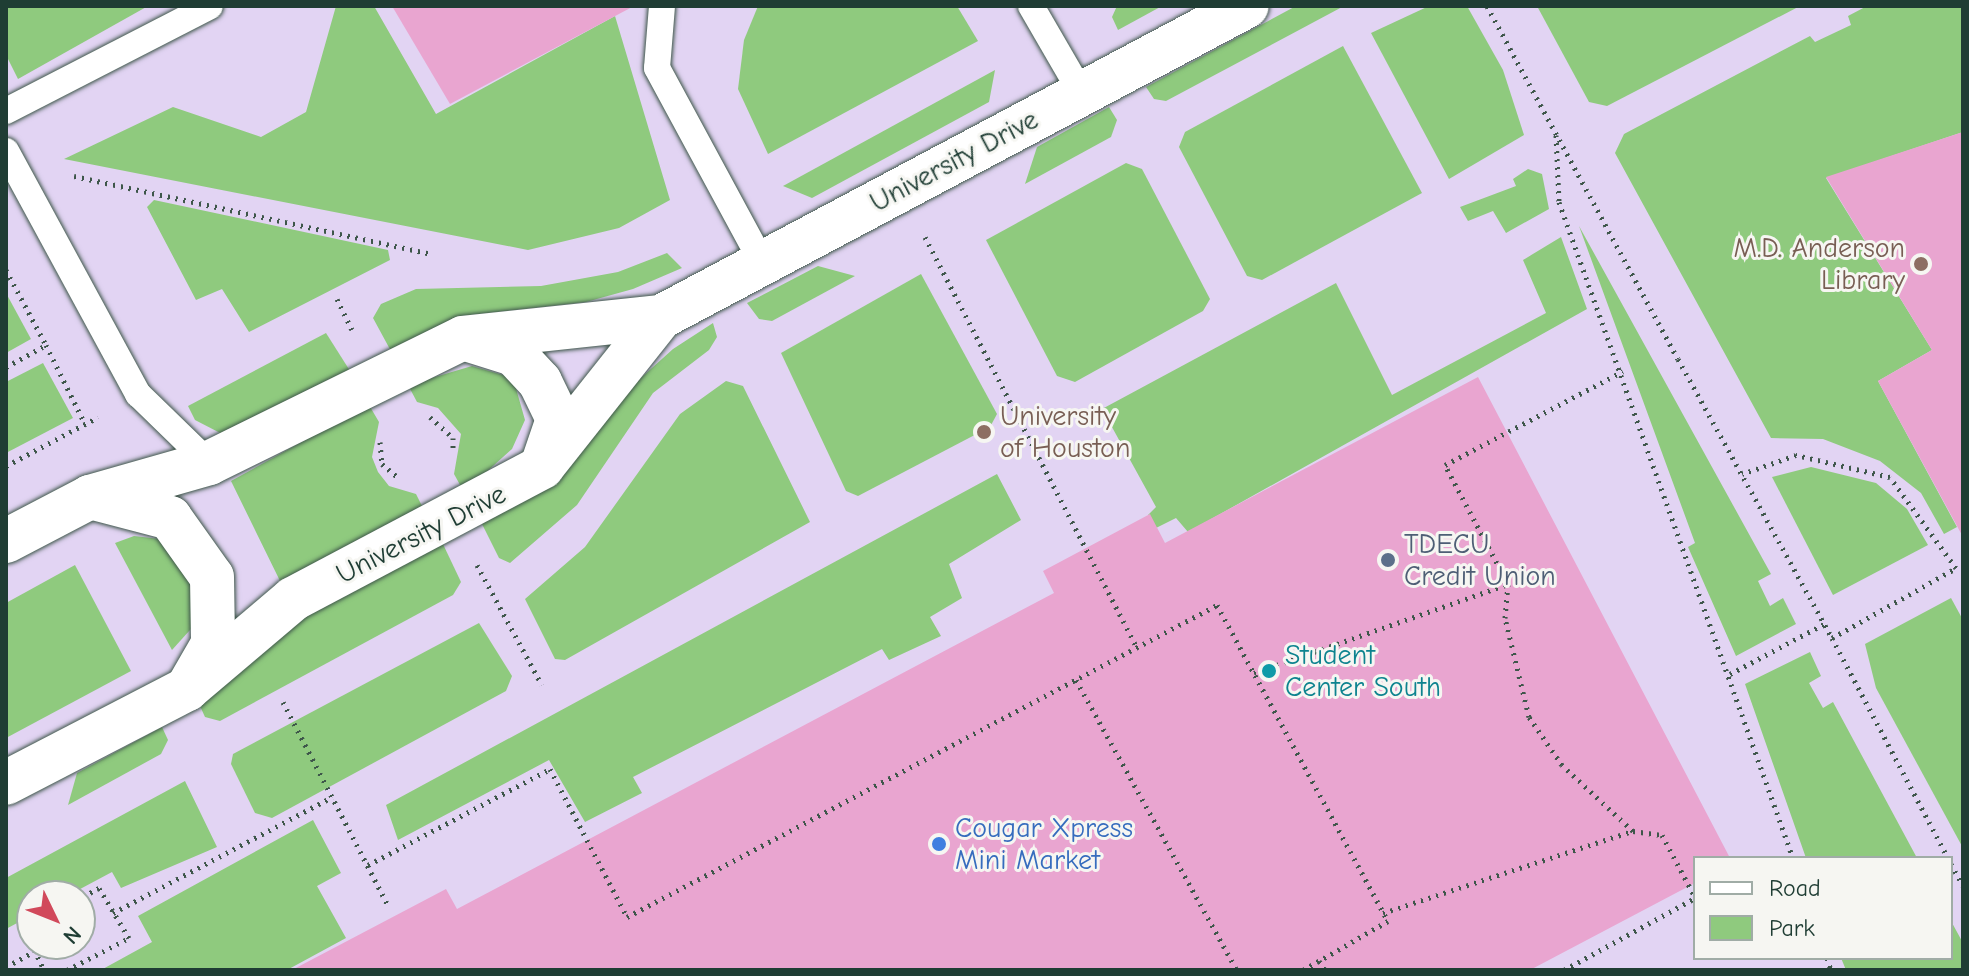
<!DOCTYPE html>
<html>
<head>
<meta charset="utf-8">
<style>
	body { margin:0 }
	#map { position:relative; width:1969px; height:976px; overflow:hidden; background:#eee4c9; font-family:"Comic Neue",sans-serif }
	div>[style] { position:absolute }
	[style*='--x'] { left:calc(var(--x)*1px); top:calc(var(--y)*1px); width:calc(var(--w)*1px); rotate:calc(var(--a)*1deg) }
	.built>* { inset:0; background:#e2d4f3 }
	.green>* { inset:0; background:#8fca7e }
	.building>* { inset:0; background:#e9a5d0 }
	.path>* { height:5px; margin-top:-2.5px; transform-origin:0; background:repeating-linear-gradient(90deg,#3e564a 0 2px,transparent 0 8px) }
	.roads { filter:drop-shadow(0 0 2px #3e564a) drop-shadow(0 0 2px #3e564a) }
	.service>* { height:26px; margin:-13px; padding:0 13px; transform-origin:13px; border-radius:13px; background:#fff }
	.minor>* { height:44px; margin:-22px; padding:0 22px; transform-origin:22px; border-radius:22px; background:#fff }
	.dots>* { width:22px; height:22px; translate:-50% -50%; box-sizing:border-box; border:4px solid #f6f6f2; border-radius:50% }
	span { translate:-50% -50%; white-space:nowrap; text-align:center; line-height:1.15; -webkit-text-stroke:6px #f6f6f2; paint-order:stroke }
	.street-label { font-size:28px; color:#1f3d34 }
	.education-label { font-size:28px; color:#785e54 }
	.right { translate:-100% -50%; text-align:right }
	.left { translate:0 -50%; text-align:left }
	.service-label { font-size:28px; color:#4e5e75 }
	.culture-label { font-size:28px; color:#0d838f }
	.shop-label { font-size:28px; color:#366cbe }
	.frame { position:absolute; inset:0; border:8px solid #1f3d34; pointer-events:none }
	.legend { position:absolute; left:1693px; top:856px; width:260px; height:104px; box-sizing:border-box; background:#f6f6f2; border:2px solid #a0aca6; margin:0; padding:10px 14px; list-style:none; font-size:24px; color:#1f3d34 }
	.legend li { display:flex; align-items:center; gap:16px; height:40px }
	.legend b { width:40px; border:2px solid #a0aca6 }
	.north { position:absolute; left:16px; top:880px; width:80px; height:80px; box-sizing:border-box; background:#f6f6f2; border:2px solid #a0aca6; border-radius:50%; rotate:133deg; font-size:22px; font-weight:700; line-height:32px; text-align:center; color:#1f3d34 }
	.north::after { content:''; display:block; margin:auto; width:28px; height:36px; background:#d1495b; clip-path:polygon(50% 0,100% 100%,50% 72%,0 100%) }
</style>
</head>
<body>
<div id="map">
	<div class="built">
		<div style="clip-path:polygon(evenodd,6px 6px,1963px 6px,1963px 970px,6px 970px,6px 6px,1695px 858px,1951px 858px,1951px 958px,1695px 958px,1695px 858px,6px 6px,32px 896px,80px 896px,80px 944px,32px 944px,32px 896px)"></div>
	</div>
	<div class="green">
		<div style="clip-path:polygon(6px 6px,148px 6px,18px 79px,6px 55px)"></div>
		<div style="clip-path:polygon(336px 6px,374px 6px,436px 114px,615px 16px,670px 200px,619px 228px,528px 250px,64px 159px,173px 107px,261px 137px,306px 112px)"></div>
		<div style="clip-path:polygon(758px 6px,957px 6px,978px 41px,768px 154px,738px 89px,744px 40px)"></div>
		<div style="clip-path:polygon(1117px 6px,1162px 6px,1118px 30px,1112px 17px)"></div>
		<div style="clip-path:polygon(1296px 6px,1344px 6px,1166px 101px,1154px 99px,1146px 87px)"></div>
		<div style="clip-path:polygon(1429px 6px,1467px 6px,1503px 70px,1524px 135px,1449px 179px,1371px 33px)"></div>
		<div style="clip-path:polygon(1537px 6px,1800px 6px,1607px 106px,1589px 102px)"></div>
		<div style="clip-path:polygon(1867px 6px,1963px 6px,1963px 132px,1826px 178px,1932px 350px,1878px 381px,1957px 527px,1944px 534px,1921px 493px,1880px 461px,1823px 439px,1771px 438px,1615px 153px,1624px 134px,1810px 36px,1815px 42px,1851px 25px,1848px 16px)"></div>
		<div style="clip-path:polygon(1343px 46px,1422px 193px,1262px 280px,1247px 276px,1179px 147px,1185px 132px)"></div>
		<div style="clip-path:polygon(995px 70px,989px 102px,812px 198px,783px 186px)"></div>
		<div style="clip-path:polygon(1109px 107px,1117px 120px,1111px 137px,1025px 184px,1037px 147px)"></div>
		<div style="clip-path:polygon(1126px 163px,1142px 169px,1210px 299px,1203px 311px,1075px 382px,1057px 376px,986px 240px)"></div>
		<div style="clip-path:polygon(1528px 169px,1542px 174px,1549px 209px,1506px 233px,1493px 211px,1468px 221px,1460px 207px,1516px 186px,1513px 179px)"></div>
		<div style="clip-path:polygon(154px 200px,388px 250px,390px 260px,249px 332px,222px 289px,196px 300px,147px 207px)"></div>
		<div style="clip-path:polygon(1579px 226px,1771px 574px,1758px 581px,1770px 606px,1783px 598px,1796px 624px,1736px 656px,1688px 547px,1695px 543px)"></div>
		<div style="clip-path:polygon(1561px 237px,1587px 309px,1188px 532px,1176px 518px,1156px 528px,1148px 515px,1156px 507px,1102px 409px,1336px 283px,1392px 395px,1546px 313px,1523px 260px)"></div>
		<div style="clip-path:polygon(667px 253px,682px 268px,633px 289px,586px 302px,461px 316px,392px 353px,373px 318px,381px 304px,416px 289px,541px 286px,618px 272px)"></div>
		<div style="clip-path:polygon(818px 266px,855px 276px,772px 321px,759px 319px,747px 303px)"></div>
		<div style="clip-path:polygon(921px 274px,997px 414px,990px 427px,858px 496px,846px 491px,781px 353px)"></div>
		<div style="clip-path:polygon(6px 293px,31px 339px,6px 353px)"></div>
		<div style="clip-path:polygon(713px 323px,717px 337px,709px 350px,653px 393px,577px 505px,510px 563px,499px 558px,481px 522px,673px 349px)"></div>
		<div style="clip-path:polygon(326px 333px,352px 374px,226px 436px,195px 420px,188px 406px)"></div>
		<div style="clip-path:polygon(43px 363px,73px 418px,6px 453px,6px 382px)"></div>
		<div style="clip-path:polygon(472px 366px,513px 378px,525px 420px,512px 449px,464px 492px,454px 474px,461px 434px,438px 408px,417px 402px,408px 385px)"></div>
		<div style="clip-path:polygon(726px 381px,743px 386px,810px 522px,565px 660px,555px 659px,525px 599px,585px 547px,680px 414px)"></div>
		<div style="clip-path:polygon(369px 405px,379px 422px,372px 457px,378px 472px,389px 486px,416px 494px,425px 512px,281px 583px,231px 481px)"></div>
		<div style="clip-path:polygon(1811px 467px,1876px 483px,1907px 509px,1928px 545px,1833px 595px,1772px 477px)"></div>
		<div style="clip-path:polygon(997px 474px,1021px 520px,949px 564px,962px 598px,930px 617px,941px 636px,889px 660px,882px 649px,633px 777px,642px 793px,585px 822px,549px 760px,398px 840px,386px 805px)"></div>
		<div style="clip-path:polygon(134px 536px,160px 539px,196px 575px,199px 620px,172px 650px,115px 543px)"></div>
		<div style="clip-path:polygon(442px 542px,461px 582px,453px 595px,220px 721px,205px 717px,200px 706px,285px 628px)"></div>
		<div style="clip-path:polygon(75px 565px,131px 671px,6px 738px,6px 603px)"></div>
		<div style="clip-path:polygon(1951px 598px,1963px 620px,1963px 848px,1876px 688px,1865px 644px)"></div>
		<div style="clip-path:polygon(479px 623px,512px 676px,506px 691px,272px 818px,255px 813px,231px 764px,233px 754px)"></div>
		<div style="clip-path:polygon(1810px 652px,1821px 676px,1809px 683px,1823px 708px,1833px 702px,1917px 858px,1806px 858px,1745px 684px)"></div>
		<div style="clip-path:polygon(162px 727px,168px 740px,161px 754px,68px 805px,77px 773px)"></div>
		<div style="clip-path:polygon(185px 781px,217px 847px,121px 888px,112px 872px,67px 896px,32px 896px,32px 915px,6px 929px,6px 878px)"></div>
		<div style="clip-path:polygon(313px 820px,341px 873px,317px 886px,346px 938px,287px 970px,101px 970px,152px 942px,138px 916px)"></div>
		<div style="clip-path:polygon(1951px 921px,1963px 943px,1963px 970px,1846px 970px,1841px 958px,1951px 958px)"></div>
	</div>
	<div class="building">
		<div style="clip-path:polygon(392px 6px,634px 6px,450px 104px)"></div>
		<div style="clip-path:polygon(1963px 132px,1963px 537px,1878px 381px,1932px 350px,1826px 177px)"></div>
		<div style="clip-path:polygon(1478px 377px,1730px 858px,1695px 858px,1695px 883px,1530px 970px,292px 970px,446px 889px,457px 909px,1054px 593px,1043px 571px,1150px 514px,1165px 543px)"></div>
	</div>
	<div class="path">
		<div style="--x:1487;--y:6;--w:401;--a:61.6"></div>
		<div style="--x:1678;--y:359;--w:319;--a:61.1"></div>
		<div style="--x:1832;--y:638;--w:142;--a:-29.4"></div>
		<div style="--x:1956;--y:568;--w:112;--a:-126"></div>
		<div style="--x:1890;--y:477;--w:97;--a:-166.8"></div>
		<div style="--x:1796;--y:455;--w:57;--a:160.6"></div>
		<div style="--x:1556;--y:135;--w:67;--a:87.4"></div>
		<div style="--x:1559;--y:202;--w:696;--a:70.37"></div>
		<div style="--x:74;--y:176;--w:366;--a:12.3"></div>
		<div style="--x:925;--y:237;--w:462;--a:62.7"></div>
		<div style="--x:6;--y:270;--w:85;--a:61.9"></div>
		<div style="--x:337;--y:299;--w:34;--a:64"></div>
		<div style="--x:6;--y:367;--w:46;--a:-28.8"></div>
		<div style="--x:46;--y:345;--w:88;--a:63.7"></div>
		<div style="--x:430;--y:417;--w:31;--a:42"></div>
		<div style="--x:453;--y:438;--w:13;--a:90"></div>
		<div style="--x:380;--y:442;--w:22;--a:85"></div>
		<div style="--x:382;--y:464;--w:23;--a:40"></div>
		<div style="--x:6;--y:466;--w:104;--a:-28"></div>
		<div style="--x:477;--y:565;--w:136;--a:61.6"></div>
		<div style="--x:1832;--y:638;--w:249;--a:62.2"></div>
		<div style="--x:1254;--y:673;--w:269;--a:-19.3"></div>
		<div style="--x:1508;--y:584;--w:135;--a:-117.9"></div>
		<div style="--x:1445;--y:465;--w:201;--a:-27.8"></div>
		<div style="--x:1730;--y:674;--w:106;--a:-28"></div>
		<div style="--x:1076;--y:680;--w:332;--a:61"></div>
		<div style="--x:283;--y:702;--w:229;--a:62.7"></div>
		<div style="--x:1633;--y:831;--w:29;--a:8"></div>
		<div style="--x:1662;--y:835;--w:70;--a:62"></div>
		<div style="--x:1951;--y:864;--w:25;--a:61"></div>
		<div style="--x:368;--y:865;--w:206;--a:-27.8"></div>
		<div style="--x:550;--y:769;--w:167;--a:62.5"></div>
		<div style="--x:627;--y:917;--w:667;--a:-27.87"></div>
		<div style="--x:1217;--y:605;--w:359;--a:61.6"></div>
		<div style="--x:1388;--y:921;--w:98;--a:150"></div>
		<div style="--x:113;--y:913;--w:248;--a:-27.9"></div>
		<div style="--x:1383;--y:913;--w:263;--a:-18.2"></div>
		<div style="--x:1633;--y:831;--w:97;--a:-137.1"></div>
		<div style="--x:1562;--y:765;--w:58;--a:-124.5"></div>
		<div style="--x:1529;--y:717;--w:102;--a:-103.6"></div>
		<div style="--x:1505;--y:618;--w:34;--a:-85"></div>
		<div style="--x:32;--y:924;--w:9;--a:153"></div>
		<div style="--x:24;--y:928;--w:47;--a:64.5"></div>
		<div style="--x:1827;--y:958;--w:13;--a:72"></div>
		<div style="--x:1319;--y:961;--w:11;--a:56"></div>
		<div style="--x:6;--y:967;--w:33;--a:-29"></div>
		<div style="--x:67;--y:970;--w:70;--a:-27.3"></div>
		<div style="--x:129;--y:938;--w:58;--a:-121"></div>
		<div style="--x:99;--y:888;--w:21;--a:152"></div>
		<div style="--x:1564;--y:970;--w:149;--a:-28.8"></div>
	</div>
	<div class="roads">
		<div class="service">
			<div style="--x:662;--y:6;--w:62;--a:94.6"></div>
			<div style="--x:657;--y:68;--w:221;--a:61.6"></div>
			<div style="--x:1031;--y:6;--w:102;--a:59.9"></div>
			<div style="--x:6;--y:111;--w:229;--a:-27.2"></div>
			<div style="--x:6;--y:151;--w:277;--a:61.5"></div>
			<div style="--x:138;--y:394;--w:99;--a:44.2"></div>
		</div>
		<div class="minor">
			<div style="--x:466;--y:339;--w:50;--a:17.4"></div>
			<div style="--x:514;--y:354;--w:38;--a:47"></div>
			<div style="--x:540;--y:382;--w:41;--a:64.1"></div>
			<div style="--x:558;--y:419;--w:46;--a:108.8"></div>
			<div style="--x:90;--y:497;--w:124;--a:-15.9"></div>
			<div style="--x:209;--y:463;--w:283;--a:-26.2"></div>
			<div style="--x:463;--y:338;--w:199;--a:-6.1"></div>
			<div style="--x:661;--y:317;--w:663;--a:-27.96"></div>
			<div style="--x:6;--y:541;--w:95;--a:-27.6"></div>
			<div style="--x:90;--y:497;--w:83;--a:14.7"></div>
			<div style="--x:170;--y:518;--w:72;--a:54.6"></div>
			<div style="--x:212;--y:577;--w:67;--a:89.1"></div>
			<div style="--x:213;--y:644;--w:52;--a:120"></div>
			<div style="--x:187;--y:689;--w:204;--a:152.6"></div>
			<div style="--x:187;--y:689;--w:139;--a:-40.3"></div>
			<div style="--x:293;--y:599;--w:282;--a:-27.9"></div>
			<div style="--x:542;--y:467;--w:191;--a:-51.6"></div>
		</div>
	</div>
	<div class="dots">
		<div style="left:1921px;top:264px;background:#8d6e63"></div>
		<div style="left:984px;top:432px;background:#8d6e63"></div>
		<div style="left:1388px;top:560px;background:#5c6f8a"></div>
		<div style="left:1269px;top:671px;background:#0f9aa8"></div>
		<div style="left:939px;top:844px;background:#3f7fe0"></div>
	</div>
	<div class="street-label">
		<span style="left:954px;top:161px;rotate:-28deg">University Drive</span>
		<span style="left:421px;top:534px;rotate:-27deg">University Drive</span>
	</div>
	<div class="education-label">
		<span class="right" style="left:1905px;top:264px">M.D. Anderson<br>Library</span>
		<span class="left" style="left:1000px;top:432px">University<br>of Houston</span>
	</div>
	<div class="service-label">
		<span class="left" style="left:1404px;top:560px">TDECU<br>Credit Union</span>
	</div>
	<div class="culture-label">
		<span class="left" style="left:1285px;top:671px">Student<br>Center South</span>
	</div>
	<div class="shop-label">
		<span class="left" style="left:955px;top:844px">Cougar Xpress<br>Mini Market</span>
	</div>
	<div class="frame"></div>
	<ul class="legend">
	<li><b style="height:10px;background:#fff"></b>Road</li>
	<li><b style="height:22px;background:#8fca7e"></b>Park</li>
	</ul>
	<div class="north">N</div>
</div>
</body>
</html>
